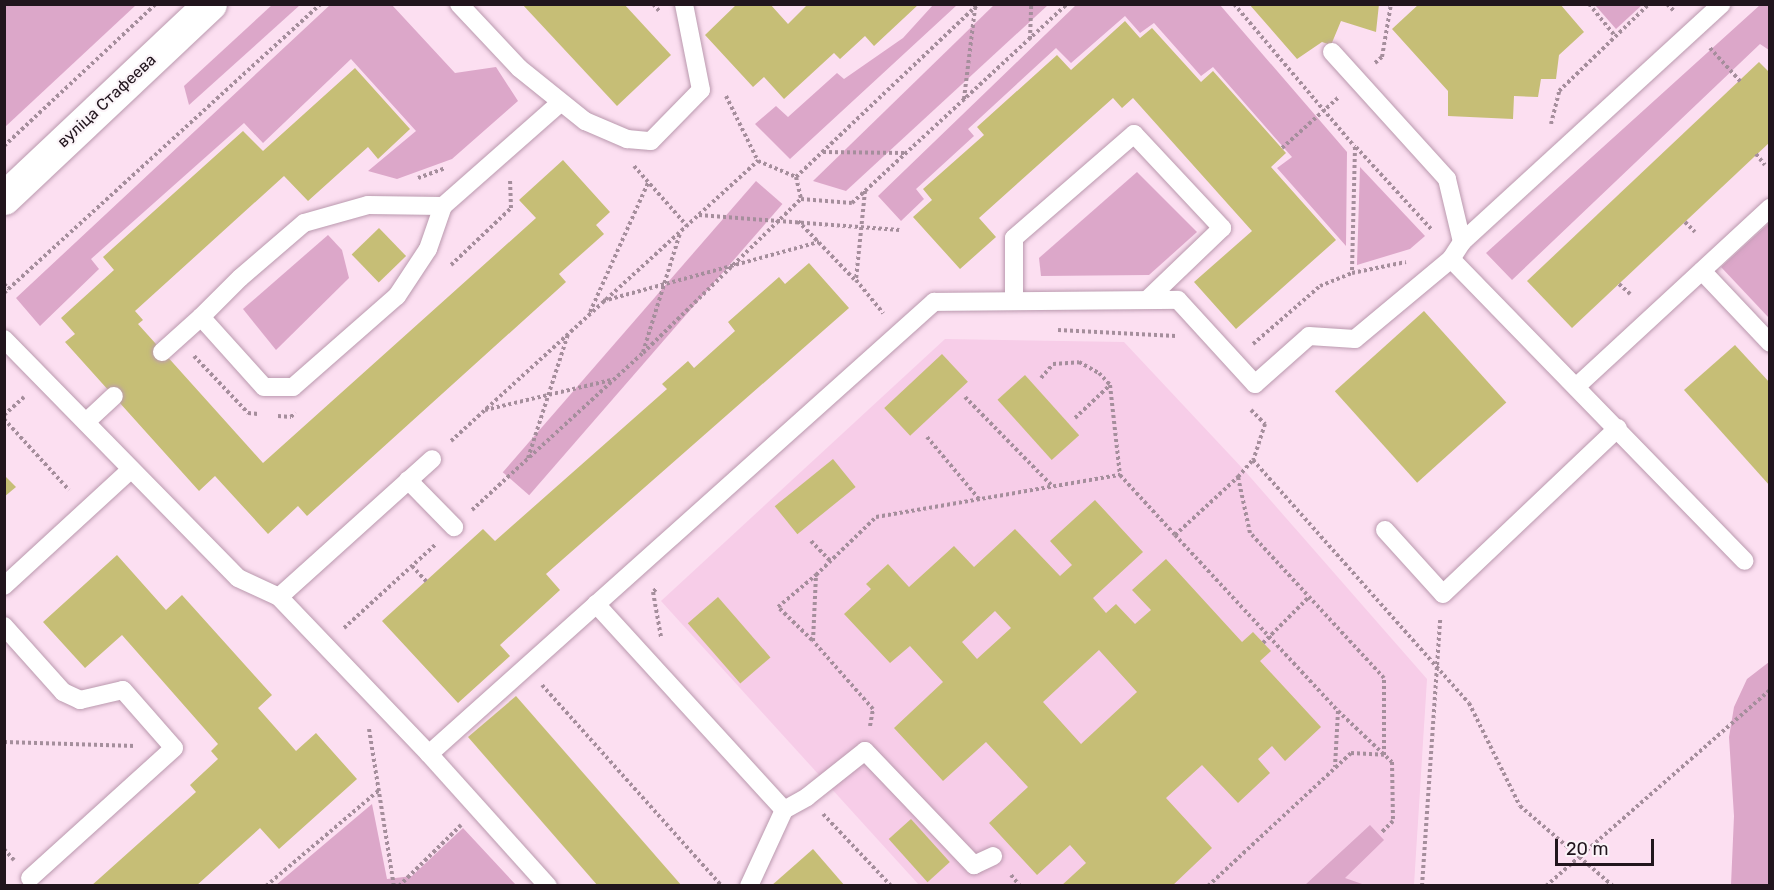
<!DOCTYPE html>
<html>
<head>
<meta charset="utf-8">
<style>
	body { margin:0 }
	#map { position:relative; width:1774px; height:890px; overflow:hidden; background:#fcdff1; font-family:Rubik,sans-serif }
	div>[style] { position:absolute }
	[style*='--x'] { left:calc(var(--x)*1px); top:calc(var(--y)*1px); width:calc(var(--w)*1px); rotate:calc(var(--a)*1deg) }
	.built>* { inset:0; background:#f7cde8 }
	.green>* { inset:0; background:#dca7c9; transform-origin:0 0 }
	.building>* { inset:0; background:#c6be76; transform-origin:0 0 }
	.path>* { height:4px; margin-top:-2px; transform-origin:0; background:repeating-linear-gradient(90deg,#a58e9c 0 3px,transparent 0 6px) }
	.roads { filter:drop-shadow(0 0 2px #ba99ae) drop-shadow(0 0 2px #ba99ae) }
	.service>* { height:18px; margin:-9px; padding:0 9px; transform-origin:9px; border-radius:9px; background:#fff }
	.tertiary>* { height:33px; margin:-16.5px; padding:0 16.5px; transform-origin:16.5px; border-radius:16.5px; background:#fff }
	span { translate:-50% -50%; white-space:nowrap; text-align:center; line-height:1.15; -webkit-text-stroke:4.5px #fbf4f8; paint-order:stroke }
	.street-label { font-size:16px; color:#21151d }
	.frame { position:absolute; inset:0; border:6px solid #21151d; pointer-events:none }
	.scale { position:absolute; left:1555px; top:839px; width:99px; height:27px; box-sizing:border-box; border:3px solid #21151d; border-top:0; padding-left:8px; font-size:18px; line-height:21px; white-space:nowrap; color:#21151d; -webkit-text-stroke:4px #fbf4f8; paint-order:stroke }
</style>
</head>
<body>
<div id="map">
	<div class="built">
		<div style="clip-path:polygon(945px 339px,1124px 342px,1244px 470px,1427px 679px,1414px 885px,919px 885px,661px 601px)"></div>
	</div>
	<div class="green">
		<div style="clip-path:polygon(5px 4px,136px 4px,136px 5px,5px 127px)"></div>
		<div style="clip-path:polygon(273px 4px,300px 5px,189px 105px,184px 86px)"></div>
		<div style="clip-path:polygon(331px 4px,392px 5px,455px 73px,496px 67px,518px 101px,452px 159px,397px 179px,368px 171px,416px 131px,351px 59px,263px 143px,244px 123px,91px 259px,99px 269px,40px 326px,16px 298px)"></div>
		<div style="clip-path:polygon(995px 4px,1048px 5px,846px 191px,813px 181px)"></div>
		<div style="clip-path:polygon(933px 5px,957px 5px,790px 159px,755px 124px,776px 106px,788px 117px,837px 73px,844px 79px,903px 38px)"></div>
		<div style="clip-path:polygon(1076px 5px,1220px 5px,1347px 152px,1346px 246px,1277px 168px,1292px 157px,1213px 67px,1201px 76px,1154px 23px,1140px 33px,1125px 16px,1071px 63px,1056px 48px,968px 129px,974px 136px,916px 189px,924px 199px,901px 221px,878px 196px)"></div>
		<div style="clip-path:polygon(1595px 5px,1642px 5px,1616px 29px)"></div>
		<div style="clip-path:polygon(1760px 5px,1769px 5px,1769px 50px,1760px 44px,1512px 280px,1486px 253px)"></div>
		<div style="clip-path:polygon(1360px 167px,1425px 236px,1410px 249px,1357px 265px)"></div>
		<div style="clip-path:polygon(1137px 172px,1197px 232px,1149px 275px,1041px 276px,1039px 258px)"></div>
		<div style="left:756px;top:181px;width:35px;height:386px;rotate:41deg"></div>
		<div style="clip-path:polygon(1769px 223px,1769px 318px,1721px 267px)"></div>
		<div style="clip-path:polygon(328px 235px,342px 250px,349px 278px,276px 350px,243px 309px)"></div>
		<div style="clip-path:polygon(1769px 662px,1769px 885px,1731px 885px,1734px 816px,1729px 737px,1734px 707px,1747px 679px)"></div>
		<div style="clip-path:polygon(372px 804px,387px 879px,412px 876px,463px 828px,516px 885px,276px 885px)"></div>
		<div style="clip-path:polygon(1370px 825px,1384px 840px,1345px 878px,1365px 885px,1305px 885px)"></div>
	</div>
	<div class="building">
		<div style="clip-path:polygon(522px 4px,624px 4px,671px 55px,617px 106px)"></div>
		<div style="clip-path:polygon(737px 4px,770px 4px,788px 24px,808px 4px,919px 4px,874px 46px,865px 36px,840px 59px,834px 53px,784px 99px,764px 77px,753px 87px,705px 35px)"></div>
		<div style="clip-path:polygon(1249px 4px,1379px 4px,1376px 32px,1341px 21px,1331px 45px,1322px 42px,1297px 59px)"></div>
		<div style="clip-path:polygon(1419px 4px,1560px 4px,1584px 32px,1559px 55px,1556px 79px,1541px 79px,1538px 97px,1514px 96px,1513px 119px,1448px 116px,1448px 91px,1392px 29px)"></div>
		<div style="clip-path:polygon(1125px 21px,1140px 38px,1152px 28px,1201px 82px,1213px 71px,1286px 153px,1271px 167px,1336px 240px,1236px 329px,1194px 282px,1252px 231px,1133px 98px,1122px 108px,1113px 98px,979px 218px,996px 237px,960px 269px,913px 217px,932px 200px,923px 189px,984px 135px,977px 127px,1057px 55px,1071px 70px)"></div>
		<div style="clip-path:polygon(1759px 62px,1770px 73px,1770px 142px,1572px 328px,1527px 281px)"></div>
		<div style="clip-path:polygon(355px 68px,410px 129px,378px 159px,368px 147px,308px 201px,284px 176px,135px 311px,143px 320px,138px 324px,263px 463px,536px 218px,519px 200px,563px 160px,610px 212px,596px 225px,604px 234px,559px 274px,566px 282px,307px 516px,298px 506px,268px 534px,215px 476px,199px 491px,65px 342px,75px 334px,61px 318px,114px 270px,103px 257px,243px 131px,263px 151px)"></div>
		<div style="left:379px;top:228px;width:39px;height:38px;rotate:46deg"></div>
		<div style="clip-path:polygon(809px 263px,849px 308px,546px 574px,560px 590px,500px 645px,510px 656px,458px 703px,382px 621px,483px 529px,495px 541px,667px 389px,662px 384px,688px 361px,694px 368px,735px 331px,728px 322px,779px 277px,785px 284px)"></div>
		<div style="left:1424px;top:311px;width:123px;height:120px;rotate:48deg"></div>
		<div style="clip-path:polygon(1735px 345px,1770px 383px,1770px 486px,1684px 390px)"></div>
		<div style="left:942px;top:354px;width:38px;height:79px;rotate:47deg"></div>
		<div style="left:1025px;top:375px;width:81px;height:37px;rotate:48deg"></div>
		<div style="left:833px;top:459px;width:36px;height:75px;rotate:51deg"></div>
		<div style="clip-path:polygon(4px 475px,16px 487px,4px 497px)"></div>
		<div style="clip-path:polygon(evenodd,1095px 500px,1143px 552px,1093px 598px,1106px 613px,1116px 604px,1135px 624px,1151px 610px,1132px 590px,1166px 559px,1242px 642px,1253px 632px,1271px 651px,1260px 661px,1321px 727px,1285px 761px,1272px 746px,1258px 759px,1270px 773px,1238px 803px,1202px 765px,1166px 798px,1212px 848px,1172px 886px,1061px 886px,1086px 863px,1070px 845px,1037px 875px,989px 823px,1028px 787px,986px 742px,943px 781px,894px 728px,943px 682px,910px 646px,890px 663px,844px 614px,871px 589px,866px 584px,888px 564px,909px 587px,954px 546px,974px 567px,1015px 529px,1060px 576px,1072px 565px,1050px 541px,1095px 500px,995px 611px,1011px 628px,977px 659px,962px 642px,995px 611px,1095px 500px,1099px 650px,1137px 692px,1081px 744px,1043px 702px,1099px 650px)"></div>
		<div style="clip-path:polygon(117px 555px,166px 610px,182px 595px,272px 695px,258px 708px,296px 751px,316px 733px,357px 779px,279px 849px,260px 828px,196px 886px,91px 886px,196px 792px,190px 785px,218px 759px,211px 751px,218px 744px,122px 635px,85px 668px,43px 622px)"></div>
		<div style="left:718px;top:597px;width:80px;height:40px;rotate:49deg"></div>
		<div style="clip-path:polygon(516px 696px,682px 886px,598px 886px,468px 737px)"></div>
		<div style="left:911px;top:819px;width:58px;height:30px;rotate:48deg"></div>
		<div style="clip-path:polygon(813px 849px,845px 886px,771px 886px)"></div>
	</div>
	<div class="path">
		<div style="--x:653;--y:4;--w:9;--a:49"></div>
		<div style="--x:1234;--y:4;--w:187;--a:49.8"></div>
		<div style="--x:1355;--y:147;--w:126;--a:91.4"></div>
		<div style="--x:1589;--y:4;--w:41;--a:50.9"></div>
		<div style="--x:1667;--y:4;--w:11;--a:45"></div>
		<div style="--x:1030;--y:39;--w:35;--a:-88"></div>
		<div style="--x:1710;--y:48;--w:45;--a:47.7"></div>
		<div style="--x:1375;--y:63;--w:9;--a:-41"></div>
		<div style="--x:1382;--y:57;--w:54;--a:-80.4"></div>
		<div style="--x:726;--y:96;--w:72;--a:63.8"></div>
		<div style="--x:964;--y:99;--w:92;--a:-83.1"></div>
		<div style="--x:1551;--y:124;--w:34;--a:-76"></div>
		<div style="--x:1559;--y:91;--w:125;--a:-44"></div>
		<div style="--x:4;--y:146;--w:208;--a:-43.1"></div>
		<div style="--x:1356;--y:147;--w:113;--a:47.5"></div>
		<div style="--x:1282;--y:148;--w:76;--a:-41.8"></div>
		<div style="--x:823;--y:152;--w:82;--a:0.7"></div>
		<div style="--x:1756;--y:154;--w:14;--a:51"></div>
		<div style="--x:634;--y:166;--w:80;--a:48.5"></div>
		<div style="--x:796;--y:177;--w:23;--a:77"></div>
		<div style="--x:418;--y:178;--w:29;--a:-20"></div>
		<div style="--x:865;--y:191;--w:89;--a:95.8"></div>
		<div style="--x:856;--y:280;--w:43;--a:50.7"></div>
		<div style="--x:699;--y:215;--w:201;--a:4.3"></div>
		<div style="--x:798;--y:221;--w:82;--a:46"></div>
		<div style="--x:1685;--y:222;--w:14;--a:45"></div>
		<div style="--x:451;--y:265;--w:83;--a:-43.5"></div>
		<div style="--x:511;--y:208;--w:27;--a:-92"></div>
		<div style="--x:4;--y:284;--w:7;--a:45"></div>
		<div style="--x:1619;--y:284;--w:15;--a:42"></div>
		<div style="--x:4;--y:293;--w:428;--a:-42.4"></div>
		<div style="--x:603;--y:301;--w:224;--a:-15.3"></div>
		<div style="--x:590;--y:312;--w:144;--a:-65.8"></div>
		<div style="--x:1058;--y:330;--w:118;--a:2.9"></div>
		<div style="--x:1253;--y:344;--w:89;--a:-40.9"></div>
		<div style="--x:1320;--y:286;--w:35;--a:-22"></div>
		<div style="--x:1352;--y:273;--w:55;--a:-11.5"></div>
		<div style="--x:643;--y:352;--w:125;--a:-72.7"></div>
		<div style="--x:194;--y:356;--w:79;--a:46.5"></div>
		<div style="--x:248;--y:413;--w:10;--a:6"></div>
		<div style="--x:1041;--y:378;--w:18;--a:-49"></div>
		<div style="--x:1053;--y:364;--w:26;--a:-4"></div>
		<div style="--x:1079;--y:362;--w:23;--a:29"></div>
		<div style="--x:1099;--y:373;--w:16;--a:47"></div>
		<div style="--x:965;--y:397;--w:126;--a:45.6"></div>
		<div style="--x:485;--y:410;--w:134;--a:-13.4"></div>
		<div style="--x:1251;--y:410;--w:20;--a:45"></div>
		<div style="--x:1265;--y:424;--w:38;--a:108"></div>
		<div style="--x:1253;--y:460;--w:325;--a:48.4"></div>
		<div style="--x:1469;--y:703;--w:115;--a:63.7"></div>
		<div style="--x:1520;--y:806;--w:123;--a:40.7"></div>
		<div style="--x:4;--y:415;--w:27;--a:-42"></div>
		<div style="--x:278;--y:416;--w:13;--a:4"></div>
		<div style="--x:291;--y:417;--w:6;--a:-51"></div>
		<div style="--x:1075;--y:418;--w:48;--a:-43.3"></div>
		<div style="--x:1110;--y:385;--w:91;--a:83.7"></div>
		<div style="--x:4;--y:419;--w:96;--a:47.5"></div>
		<div style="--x:927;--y:437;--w:81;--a:50"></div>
		<div style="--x:451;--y:441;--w:416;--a:-42.4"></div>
		<div style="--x:758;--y:161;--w:41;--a:22.8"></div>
		<div style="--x:796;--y:177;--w:251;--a:-43.5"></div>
		<div style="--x:528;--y:458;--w:130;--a:-72.1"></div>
		<div style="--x:472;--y:510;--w:232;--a:-42.6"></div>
		<div style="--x:643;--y:353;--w:221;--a:-44.3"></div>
		<div style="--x:801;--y:199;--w:51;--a:4.5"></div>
		<div style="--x:852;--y:203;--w:293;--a:-42.8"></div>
		<div style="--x:1175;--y:535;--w:240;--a:47.2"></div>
		<div style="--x:1338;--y:711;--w:56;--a:93.1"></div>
		<div style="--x:811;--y:541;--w:28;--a:46"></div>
		<div style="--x:412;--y:566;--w:21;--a:47"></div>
		<div style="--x:656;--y:589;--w:4;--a:135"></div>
		<div style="--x:653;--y:592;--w:46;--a:79.9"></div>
		<div style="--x:344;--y:628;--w:125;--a:-42.4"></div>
		<div style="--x:812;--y:640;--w:47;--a:-135.9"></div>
		<div style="--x:778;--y:607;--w:50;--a:-40.1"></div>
		<div style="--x:1263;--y:643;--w:65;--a:-45"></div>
		<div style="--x:542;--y:685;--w:270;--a:48.2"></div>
		<div style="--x:1338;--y:711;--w:74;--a:43.4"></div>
		<div style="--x:1392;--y:762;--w:59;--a:89"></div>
		<div style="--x:1393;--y:821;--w:17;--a:135"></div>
		<div style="--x:870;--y:726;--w:17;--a:-80"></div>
		<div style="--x:873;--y:709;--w:91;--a:-131.4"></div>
		<div style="--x:813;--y:641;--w:66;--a:-87.4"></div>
		<div style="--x:816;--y:575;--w:83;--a:-44"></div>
		<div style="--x:876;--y:517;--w:248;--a:-9.8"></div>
		<div style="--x:1120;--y:475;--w:81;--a:47.5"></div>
		<div style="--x:1175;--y:535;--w:86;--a:-42.6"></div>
		<div style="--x:369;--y:729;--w:159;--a:81"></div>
		<div style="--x:4;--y:742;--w:132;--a:1.7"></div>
		<div style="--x:823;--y:814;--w:99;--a:46.6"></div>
		<div style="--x:4;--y:849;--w:15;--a:48"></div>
		<div style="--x:1011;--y:875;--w:14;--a:51"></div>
		<div style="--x:266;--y:886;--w:148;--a:-40.3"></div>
		<div style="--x:399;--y:886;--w:87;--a:-44.5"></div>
		<div style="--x:1208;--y:886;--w:195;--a:-42.9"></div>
		<div style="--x:1351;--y:753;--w:33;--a:3"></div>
		<div style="--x:1384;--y:755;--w:77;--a:-90"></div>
		<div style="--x:1384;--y:678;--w:197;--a:-132.7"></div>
		<div style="--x:1250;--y:533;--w:57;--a:-102.1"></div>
		<div style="--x:1238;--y:477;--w:23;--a:-49"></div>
		<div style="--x:1422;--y:886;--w:268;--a:-86.1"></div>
		<div style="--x:1546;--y:886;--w:298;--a:-41.2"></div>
	</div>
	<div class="roads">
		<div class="service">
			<div style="--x:459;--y:4;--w:88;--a:46.8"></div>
			<div style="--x:519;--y:68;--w:85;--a:38.8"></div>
			<div style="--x:585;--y:121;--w:46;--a:23.2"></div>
			<div style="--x:627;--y:139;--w:24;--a:5"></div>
			<div style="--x:651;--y:141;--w:71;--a:-45.6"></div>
			<div style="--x:701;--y:90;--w:88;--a:-101.2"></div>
			<div style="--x:1332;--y:52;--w:171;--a:47.8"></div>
			<div style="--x:1447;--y:179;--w:65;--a:76.6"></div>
			<div style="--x:443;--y:206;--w:75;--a:-179.2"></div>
			<div style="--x:368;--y:205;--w:66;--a:164.3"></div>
			<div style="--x:304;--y:223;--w:84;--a:139.3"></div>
			<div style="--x:240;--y:278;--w:55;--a:135"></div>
			<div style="--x:201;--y:317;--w:94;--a:48"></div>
			<div style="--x:264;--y:387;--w:29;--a:0"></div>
			<div style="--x:293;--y:387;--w:138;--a:-41.2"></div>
			<div style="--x:397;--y:296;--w:56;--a:-56.6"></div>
			<div style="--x:428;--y:249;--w:46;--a:-70.8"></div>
			<div style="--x:443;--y:206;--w:156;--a:-41.4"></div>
			<div style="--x:1451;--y:259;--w:421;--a:45.8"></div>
			<div style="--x:1702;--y:271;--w:99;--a:46.6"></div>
			<div style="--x:1014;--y:301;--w:63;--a:-90"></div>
			<div style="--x:1014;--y:238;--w:159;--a:-40.9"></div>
			<div style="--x:1134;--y:134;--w:129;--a:46.9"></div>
			<div style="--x:1222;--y:228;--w:104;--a:136.2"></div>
			<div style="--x:4;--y:339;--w:334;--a:45.6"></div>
			<div style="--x:238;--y:578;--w:45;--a:24.9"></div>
			<div style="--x:279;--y:597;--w:217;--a:46.3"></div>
			<div style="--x:429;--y:754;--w:178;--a:48"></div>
			<div style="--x:162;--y:352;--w:52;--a:-41.9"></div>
			<div style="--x:1577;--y:386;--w:263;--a:-42.7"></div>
			<div style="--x:86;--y:422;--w:38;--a:-43"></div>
			<div style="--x:408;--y:480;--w:66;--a:45.6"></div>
			<div style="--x:1385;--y:530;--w:86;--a:47.8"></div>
			<div style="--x:1443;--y:594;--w:241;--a:-43.5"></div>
			<div style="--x:4;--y:586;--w:171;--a:-42.6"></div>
			<div style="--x:279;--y:597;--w:206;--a:-42"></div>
			<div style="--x:596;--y:604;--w:279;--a:47.6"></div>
			<div style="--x:784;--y:810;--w:84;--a:114.7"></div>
			<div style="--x:4;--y:626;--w:89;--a:48.2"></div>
			<div style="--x:63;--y:692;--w:19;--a:25"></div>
			<div style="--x:80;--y:700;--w:44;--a:-13.1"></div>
			<div style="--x:123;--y:690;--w:77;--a:48.7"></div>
			<div style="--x:174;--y:748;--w:194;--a:137.9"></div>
			<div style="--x:429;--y:754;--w:678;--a:-41.83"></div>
			<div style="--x:934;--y:302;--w:244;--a:-0.5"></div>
			<div style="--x:1178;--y:300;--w:114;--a:47.5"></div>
			<div style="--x:1255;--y:384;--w:72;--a:-41.6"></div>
			<div style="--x:1309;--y:336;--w:46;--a:3.7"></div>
			<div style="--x:1355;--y:339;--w:125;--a:-39.8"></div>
			<div style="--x:1451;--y:259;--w:20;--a:-57"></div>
			<div style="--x:1462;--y:242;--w:352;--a:-42.5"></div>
			<div style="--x:784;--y:810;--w:26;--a:-29"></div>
			<div style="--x:807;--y:797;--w:74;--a:-38.4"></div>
			<div style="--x:865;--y:751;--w:158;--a:46.3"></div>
			<div style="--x:974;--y:865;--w:21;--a:-25"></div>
		</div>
		<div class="tertiary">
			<div style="--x:4;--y:198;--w:283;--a:-43.3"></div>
		</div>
	</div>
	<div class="street-label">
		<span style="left:107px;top:101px;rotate:-43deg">вуліца Стафеева</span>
	</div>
	<div class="frame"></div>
	<div class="scale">20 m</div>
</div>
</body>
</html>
